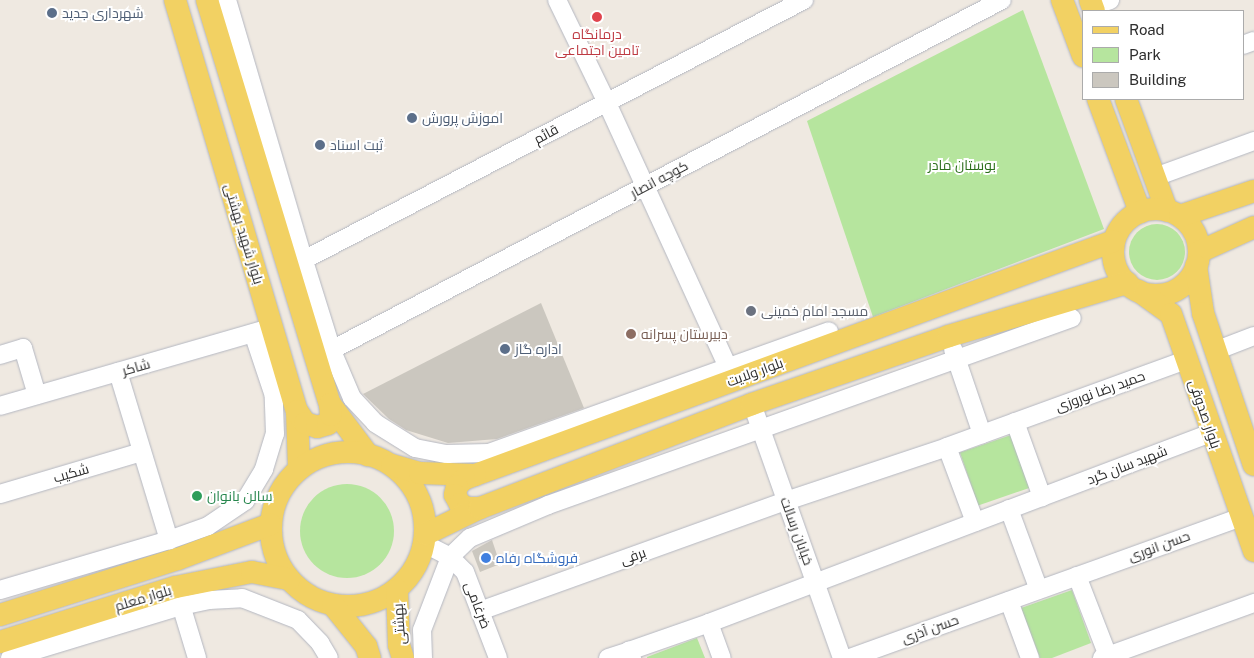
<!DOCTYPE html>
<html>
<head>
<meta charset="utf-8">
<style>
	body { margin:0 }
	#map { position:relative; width:1254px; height:658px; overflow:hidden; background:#efe9e1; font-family:"Public Sans",Cairo,sans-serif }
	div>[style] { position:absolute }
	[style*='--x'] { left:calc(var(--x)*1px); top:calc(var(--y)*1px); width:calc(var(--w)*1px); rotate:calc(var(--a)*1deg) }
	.green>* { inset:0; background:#b6e59e; transform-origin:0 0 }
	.round { border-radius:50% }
	.building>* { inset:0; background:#cbc7bf }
	.roads { filter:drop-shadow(0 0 1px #b4b7c1) drop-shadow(0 0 1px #b4b7c1) }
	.minor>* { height:18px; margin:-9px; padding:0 9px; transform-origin:9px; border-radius:9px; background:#fff }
	.major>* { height:22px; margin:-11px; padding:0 11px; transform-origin:11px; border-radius:11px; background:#f2d163 }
	.major>.ring { margin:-11px; padding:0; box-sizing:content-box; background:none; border:22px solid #f2d163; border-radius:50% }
	.dots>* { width:14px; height:14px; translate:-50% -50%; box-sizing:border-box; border:2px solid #fff; border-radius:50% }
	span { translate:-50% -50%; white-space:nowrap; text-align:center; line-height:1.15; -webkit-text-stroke:4px #fff; paint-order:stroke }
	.service-label { font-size:14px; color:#4e5e75 }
	.left { translate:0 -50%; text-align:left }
	.health-label { font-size:14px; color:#be3a42 }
	.street-label { font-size:14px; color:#2e2e2e }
	.park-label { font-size:14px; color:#2c6e1b }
	.worship-label { font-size:14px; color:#5b616d }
	.education-label { font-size:14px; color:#785e54 }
	.leisure-label { font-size:14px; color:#27864d }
	.shop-label { font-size:14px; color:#366cbe }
	.legend { position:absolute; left:1082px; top:10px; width:162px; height:90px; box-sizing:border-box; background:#fff; border:1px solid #ababab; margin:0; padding:6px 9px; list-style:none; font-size:15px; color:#2e2e2e }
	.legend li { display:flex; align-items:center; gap:10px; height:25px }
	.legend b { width:25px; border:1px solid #ababab }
</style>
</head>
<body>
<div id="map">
	<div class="green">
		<div style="clip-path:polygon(1023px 10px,1104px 229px,873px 317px,807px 121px)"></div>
		<div class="round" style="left:1129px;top:224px;width:56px;height:56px"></div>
		<div style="left:1011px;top:435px;width:56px;height:54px;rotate:71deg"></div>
		<div class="round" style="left:300px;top:484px;width:94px;height:94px"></div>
		<div style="clip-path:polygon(1072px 590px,1091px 643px,1052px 658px,1040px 658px,1021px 608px)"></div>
		<div style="clip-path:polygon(697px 638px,705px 658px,647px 658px,647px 657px)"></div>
	</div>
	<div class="building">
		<div style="clip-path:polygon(541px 303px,584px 408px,497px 439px,448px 443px,406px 430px,389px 419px,363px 394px)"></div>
		<div style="clip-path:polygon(492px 540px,500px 564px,480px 572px,472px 551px)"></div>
	</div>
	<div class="roads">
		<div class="minor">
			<div style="--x:227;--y:0;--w:272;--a:73.6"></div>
			<div style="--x:304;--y:261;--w:94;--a:72.7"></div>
			<div style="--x:332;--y:351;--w:51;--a:66.9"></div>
			<div style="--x:352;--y:398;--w:34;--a:47"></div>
			<div style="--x:375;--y:423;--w:47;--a:32"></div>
			<div style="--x:415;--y:448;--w:33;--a:11"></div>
			<div style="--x:447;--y:454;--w:42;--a:-1.4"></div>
			<div style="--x:489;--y:453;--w:361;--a:-19.7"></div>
			<div style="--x:557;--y:0;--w:114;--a:64.1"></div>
			<div style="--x:607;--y:103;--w:302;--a:65.4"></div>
			<div style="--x:1092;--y:6;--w:19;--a:-18"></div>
			<div style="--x:1243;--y:45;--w:12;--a:-20"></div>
			<div style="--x:1155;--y:177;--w:105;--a:-20"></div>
			<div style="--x:294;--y:265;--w:575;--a:-27.46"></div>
			<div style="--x:953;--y:349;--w:90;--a:71.2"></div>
			<div style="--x:1215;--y:351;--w:42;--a:-21"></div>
			<div style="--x:0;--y:355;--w:24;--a:-17"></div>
			<div style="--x:23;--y:348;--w:49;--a:73.4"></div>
			<div style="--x:322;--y:355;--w:767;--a:-27.57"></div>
			<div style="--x:118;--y:372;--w:176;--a:73.1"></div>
			<div style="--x:752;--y:404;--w:269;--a:70.5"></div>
			<div style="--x:0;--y:406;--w:275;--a:-16.1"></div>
			<div style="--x:1015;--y:422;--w:80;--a:70.2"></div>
			<div style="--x:0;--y:494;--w:148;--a:-16.5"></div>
			<div style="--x:1009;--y:509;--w:86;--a:69.7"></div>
			<div style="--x:975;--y:522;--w:80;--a:-110.5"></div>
			<div style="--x:947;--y:447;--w:254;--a:-20"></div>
			<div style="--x:423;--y:543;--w:30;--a:27"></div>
			<div style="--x:450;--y:557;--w:21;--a:45"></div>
			<div style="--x:465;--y:572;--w:92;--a:69"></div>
			<div style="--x:1077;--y:576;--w:86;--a:68.8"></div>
			<div style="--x:0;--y:590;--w:176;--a:-16.5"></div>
			<div style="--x:169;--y:540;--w:41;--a:-19.7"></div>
			<div style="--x:208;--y:526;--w:45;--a:-34"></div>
			<div style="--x:245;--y:501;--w:37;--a:-59"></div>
			<div style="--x:264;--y:469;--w:37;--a:-73"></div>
			<div style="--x:275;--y:434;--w:38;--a:-92"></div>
			<div style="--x:274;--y:396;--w:66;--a:-108.4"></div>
			<div style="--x:178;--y:595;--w:66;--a:73.2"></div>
			<div style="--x:1009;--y:601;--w:61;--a:69.8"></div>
			<div style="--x:480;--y:611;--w:325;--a:-19.8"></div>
			<div style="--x:786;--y:501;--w:170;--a:-18.5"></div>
			<div style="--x:709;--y:623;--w:37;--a:70"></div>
			<div style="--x:10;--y:658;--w:179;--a:-16.9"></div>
			<div style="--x:181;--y:606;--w:29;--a:-12"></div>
			<div style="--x:209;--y:600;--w:33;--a:-3"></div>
			<div style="--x:242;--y:598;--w:60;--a:21.4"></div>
			<div style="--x:298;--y:620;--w:32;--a:46"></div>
			<div style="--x:320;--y:643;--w:17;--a:59"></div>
			<div style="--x:423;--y:658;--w:28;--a:-92"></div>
			<div style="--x:422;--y:630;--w:78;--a:-69"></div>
			<div style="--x:450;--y:557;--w:28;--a:-44"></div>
			<div style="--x:470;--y:538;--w:85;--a:-22.9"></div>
			<div style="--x:548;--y:505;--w:556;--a:-19.64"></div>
			<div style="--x:608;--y:658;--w:22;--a:-18"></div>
			<div style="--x:632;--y:658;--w:8;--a:-113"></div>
			<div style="--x:629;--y:651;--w:85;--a:-19.3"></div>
			<div style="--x:709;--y:623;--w:537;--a:-20.73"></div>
			<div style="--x:850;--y:658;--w:416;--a:-19.8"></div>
			<div style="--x:1102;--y:658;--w:162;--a:-19.9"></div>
		</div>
		<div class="major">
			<div style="--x:175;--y:0;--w:429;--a:73.5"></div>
			<div style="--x:297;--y:411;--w:58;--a:88"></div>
			<div style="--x:207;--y:0;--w:422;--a:73.1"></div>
			<div style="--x:330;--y:404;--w:64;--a:53.3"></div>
			<div style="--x:1062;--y:0;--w:60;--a:69.4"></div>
			<div style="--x:1090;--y:0;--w:12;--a:70"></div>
			<div style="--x:1098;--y:99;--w:121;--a:69.6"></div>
			<div style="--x:1126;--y:99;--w:119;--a:69.9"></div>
			<div class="ring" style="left:1113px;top:209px;width:64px;height:64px"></div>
			<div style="--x:1180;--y:216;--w:78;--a:-18.7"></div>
			<div style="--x:1199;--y:252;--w:60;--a:-24.4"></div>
			<div style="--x:1196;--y:266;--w:48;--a:81.5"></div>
			<div style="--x:1203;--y:313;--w:160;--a:71.5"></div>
			<div style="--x:1139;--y:291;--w:39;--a:36"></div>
			<div style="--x:1171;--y:314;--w:251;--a:70.7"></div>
			<div style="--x:297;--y:411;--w:14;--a:56"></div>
			<div style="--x:305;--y:423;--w:13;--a:18"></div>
			<div style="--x:317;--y:427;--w:11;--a:-15"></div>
			<div style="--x:328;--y:424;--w:9;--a:-72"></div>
			<div style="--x:331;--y:415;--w:11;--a:-95"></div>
			<div class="ring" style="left:271px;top:452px;width:132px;height:132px"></div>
			<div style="--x:392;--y:465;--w:29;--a:16"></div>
			<div style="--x:420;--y:473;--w:55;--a:2.1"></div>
			<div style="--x:475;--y:475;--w:680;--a:-20.11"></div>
			<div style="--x:475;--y:475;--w:12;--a:160"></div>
			<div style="--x:464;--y:479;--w:10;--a:135"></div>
			<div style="--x:457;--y:486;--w:9;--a:103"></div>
			<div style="--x:455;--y:495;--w:10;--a:61"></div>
			<div style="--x:460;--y:504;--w:9;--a:27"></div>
			<div style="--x:468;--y:508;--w:12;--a:0"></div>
			<div style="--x:426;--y:534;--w:60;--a:-25.7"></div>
			<div style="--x:480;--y:508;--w:291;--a:-20.9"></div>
			<div style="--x:752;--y:404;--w:208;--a:-19"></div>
			<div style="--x:949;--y:336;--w:186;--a:-16.6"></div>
			<div style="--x:397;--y:590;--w:55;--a:87.9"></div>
			<div style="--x:399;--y:645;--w:14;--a:73"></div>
			<div style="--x:333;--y:605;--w:53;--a:51.2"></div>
			<div style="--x:366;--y:646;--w:13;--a:72"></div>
			<div style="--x:0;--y:615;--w:187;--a:-17.5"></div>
			<div style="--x:178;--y:559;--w:99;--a:-20.6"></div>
			<div style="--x:0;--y:642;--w:184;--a:-17.4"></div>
			<div style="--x:176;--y:587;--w:77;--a:-11.2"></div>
			<div style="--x:252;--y:572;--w:38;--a:11"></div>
		</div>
	</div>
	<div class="dots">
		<div style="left:52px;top:13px;background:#5c6f8a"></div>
		<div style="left:597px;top:17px;background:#e0444e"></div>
		<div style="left:412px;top:118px;background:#5c6f8a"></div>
		<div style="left:320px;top:145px;background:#5c6f8a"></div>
		<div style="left:751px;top:311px;background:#6b7280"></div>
		<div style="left:631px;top:334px;background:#8d6e63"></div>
		<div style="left:505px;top:349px;background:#5c6f8a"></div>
		<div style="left:197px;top:496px;background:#2e9e5b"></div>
		<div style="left:486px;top:558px;background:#3f7fe0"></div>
	</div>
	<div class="service-label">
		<span class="left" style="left:62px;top:13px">شهرداری جدید</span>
		<span class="left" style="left:422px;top:118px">اموزش پرورش</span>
		<span class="left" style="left:330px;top:145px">ثبت اسناد</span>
		<span class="left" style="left:515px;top:349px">اداره گاز</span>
	</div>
	<div class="health-label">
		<span style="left:597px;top:42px">درمانگاه<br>تامین اجتماعی</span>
	</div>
	<div class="street-label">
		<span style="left:546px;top:134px;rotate:-28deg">قائم</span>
		<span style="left:659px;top:179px;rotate:-28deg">کوچه انصار</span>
		<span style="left:244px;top:234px;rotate:73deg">بلوار شهید بهشتی</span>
		<span style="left:136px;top:367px;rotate:-16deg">شاکر</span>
		<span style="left:755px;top:372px;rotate:-20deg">بلوار ولایت</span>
		<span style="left:1100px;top:391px;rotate:-20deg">حمید رضا نوروزی</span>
		<span style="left:1205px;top:414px;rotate:71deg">بلوار صدوقی</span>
		<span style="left:1127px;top:465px;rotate:-21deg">شهید سان گرد</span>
		<span style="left:71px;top:473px;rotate:-16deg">شکیب</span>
		<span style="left:797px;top:531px;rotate:70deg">خیابان رسالت</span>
		<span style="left:1159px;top:546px;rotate:-20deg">حسن انوری</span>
		<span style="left:633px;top:556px;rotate:-20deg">برفی</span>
		<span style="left:143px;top:598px;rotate:-17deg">بلوار معلم</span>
		<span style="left:478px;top:605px;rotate:69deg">ضرغامی</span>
		<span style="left:399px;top:624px;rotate:-94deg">بهشتی</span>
		<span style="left:930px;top:629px;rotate:-20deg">حسن آذری</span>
	</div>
	<div class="park-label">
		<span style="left:962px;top:165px">بوستان مادر</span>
	</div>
	<div class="worship-label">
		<span class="left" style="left:761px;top:311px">مسجد امام خمینی</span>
	</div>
	<div class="education-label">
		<span class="left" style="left:641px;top:334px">دبیرستان پسرانه</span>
	</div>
	<div class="leisure-label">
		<span class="left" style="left:207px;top:496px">سالن بانوان</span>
	</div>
	<div class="shop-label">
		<span class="left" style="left:496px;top:558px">فروشگاه رفاه</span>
	</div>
	<ul class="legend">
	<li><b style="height:6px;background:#f2d163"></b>Road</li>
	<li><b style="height:14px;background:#b6e59e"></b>Park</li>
	<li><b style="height:14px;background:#cbc7bf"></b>Building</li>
	</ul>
</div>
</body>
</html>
